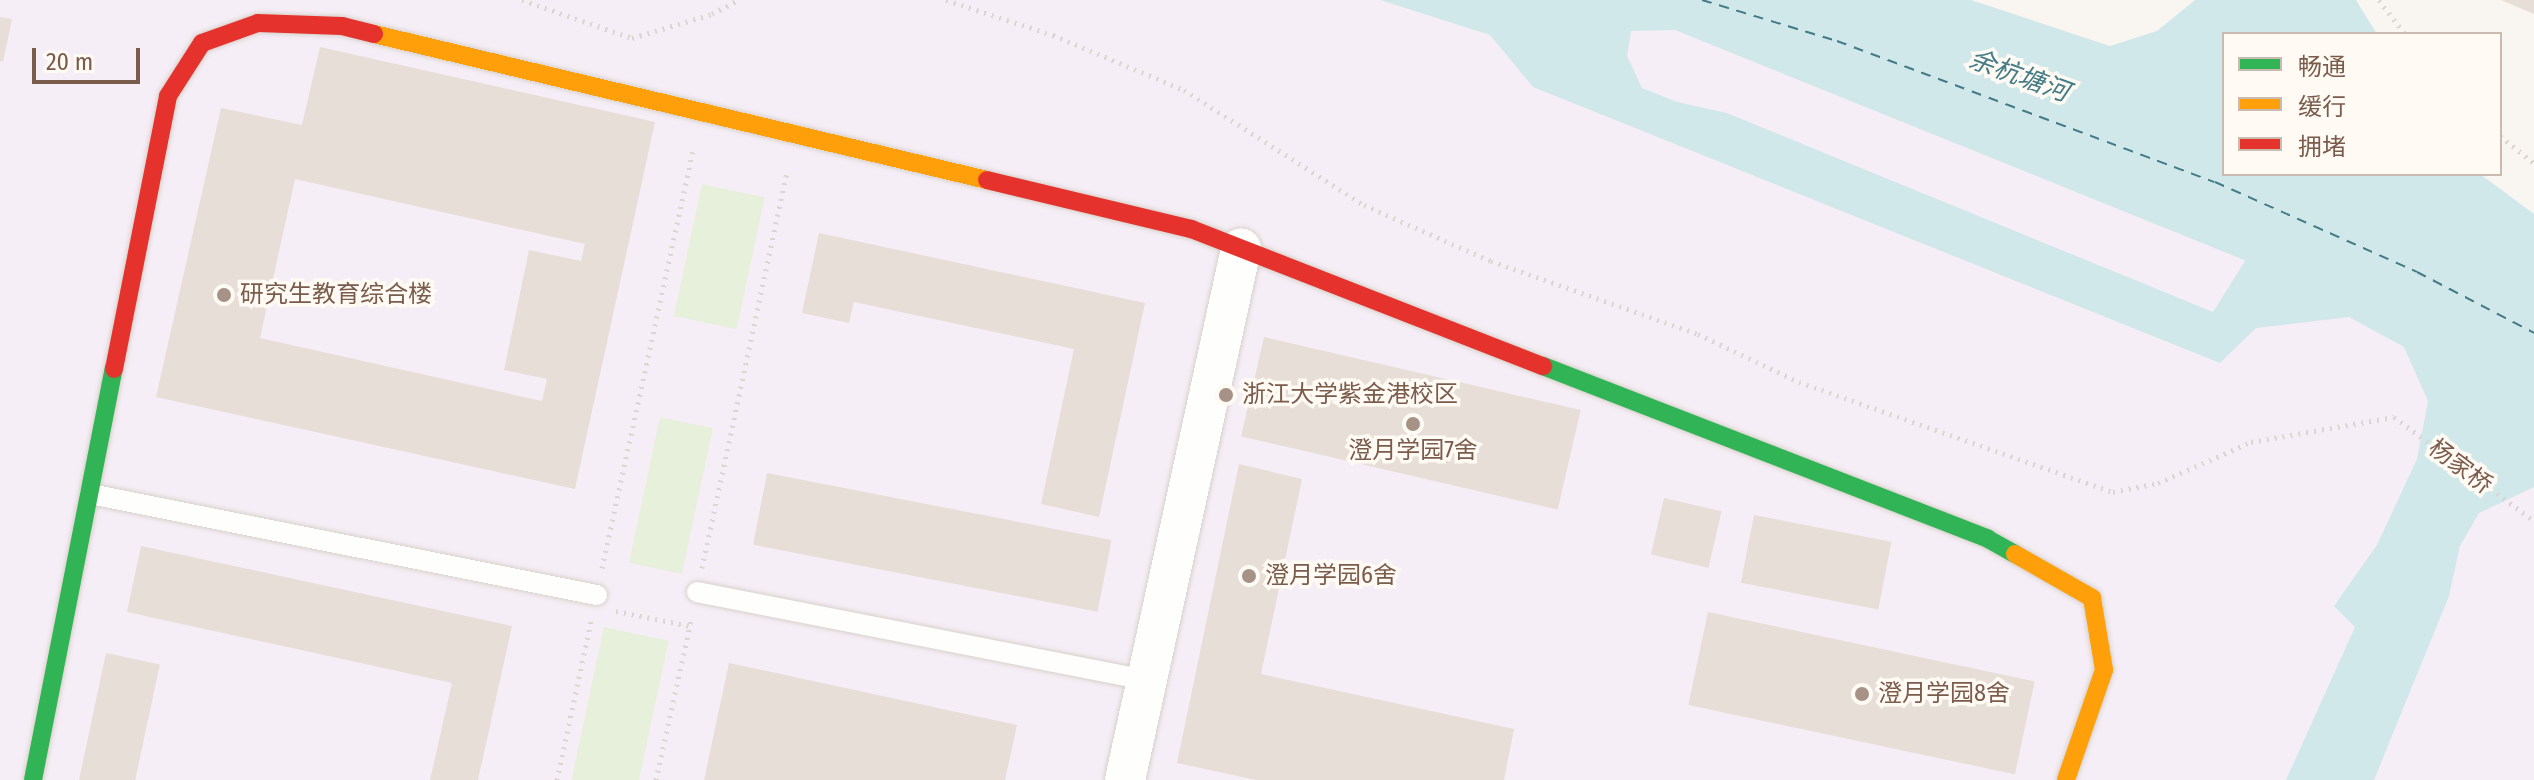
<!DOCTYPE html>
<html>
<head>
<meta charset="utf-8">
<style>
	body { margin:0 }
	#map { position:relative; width:2534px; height:780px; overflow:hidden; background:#f9f5f0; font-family:"Fira Sans Condensed","Noto Sans SC",sans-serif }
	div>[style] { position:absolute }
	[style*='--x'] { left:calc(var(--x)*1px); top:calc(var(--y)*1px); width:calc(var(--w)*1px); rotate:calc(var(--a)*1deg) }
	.education>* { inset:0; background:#f6eef6 }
	.green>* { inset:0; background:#e7f0db; transform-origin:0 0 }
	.water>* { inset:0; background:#d0e8ea }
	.ferry>* { height:2px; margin-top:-1px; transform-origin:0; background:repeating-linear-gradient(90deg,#437c86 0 10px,transparent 0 18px) }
	.building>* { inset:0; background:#e6ded7; transform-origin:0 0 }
	.path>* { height:5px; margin-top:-2.5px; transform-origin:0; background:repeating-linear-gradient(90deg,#dcd5d0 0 2px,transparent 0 8px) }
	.roads { filter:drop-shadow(0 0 2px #d7d1cb) drop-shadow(0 0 2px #d7d1cb) }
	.lane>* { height:20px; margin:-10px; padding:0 10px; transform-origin:10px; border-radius:10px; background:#fefefd }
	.street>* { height:40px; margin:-20px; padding:0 20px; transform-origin:20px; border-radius:20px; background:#fefefd }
	.fast>* { height:18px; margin:-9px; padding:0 9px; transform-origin:9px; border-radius:9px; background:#30b455 }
	.slow>* { height:18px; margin:-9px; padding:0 9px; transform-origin:9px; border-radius:9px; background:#ff9f0a }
	.jam>* { height:18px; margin:-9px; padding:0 9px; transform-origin:9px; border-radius:9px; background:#e5322d }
	.dots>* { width:22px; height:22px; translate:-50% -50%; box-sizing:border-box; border:4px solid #fffaf3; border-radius:50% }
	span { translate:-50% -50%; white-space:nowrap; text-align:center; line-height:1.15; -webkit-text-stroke:7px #fffaf3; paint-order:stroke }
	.poi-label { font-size:24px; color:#7a5c4d }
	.left { translate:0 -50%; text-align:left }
	.street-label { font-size:24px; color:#7a5c4d }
	.water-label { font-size:26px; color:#437c86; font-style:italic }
	.legend { position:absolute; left:2222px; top:32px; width:280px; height:144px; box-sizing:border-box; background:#fffaf3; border:2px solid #cabbb1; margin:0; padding:10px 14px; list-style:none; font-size:24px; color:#7a5c4d }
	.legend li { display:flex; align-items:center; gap:16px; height:40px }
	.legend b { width:40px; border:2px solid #cabbb1 }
	.scale { position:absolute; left:32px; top:48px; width:108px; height:36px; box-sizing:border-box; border:4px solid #7a5c4d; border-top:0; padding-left:10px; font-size:24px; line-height:28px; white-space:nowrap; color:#7a5c4d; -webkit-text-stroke:6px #fffaf3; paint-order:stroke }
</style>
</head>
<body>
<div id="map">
	<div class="education">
		<div style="clip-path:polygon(0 0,1380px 0,1490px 35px,1675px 30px,2245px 260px,2404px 347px,2534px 487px,2534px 780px,0 780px)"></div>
	</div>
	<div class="green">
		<div style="left:702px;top:184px;width:64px;height:135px;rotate:12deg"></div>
		<div style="left:660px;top:417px;width:54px;height:149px;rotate:12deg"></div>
		<div style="left:604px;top:627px;width:66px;height:156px;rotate:12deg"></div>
	</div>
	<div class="water">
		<div style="clip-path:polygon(evenodd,1380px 0,1971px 0,2110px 46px,2157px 31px,2195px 0,2356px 0,2377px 34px,2224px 34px,2224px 174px,2480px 174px,2534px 214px,2534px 487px,2479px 513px,2460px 546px,2449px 596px,2374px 780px,2286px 780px,2355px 627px,2334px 606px,2377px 545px,2417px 459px,2428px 401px,2404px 347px,2349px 317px,2256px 328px,2220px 363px,1533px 87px,1490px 35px,1380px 0,1675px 30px,2244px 260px,2245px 261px,2213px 312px,1727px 113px,1677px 102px,1642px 88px,1627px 56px,1631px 31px,1675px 30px)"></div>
	</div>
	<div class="ferry">
		<div style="--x:1702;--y:0;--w:141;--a:16.9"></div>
		<div style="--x:1837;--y:41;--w:403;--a:20.5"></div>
		<div style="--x:2215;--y:182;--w:221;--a:24"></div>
		<div style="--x:2417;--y:272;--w:132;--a:27.5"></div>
	</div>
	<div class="building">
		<div style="clip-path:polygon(2501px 0,2534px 0,2534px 14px)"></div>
		<div style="clip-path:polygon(0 17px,12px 19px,3px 62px,0 61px)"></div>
		<div style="clip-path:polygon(evenodd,320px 47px,655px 122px,575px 489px,156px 397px,221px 108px,302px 125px,320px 47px,295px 179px,585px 244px,581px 261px,529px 250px,504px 370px,547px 379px,542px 401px,260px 338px,295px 179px)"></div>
		<div style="clip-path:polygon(819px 233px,1145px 303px,1099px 517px,1041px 504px,1074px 349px,854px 302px,849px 323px,802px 313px)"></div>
		<div style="left:1264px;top:337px;width:325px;height:102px;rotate:13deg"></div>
		<div style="clip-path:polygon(1239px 464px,1302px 479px,1261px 674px,1514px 729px,1504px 780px,1256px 780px,1177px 763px)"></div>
		<div style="left:767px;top:473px;width:351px;height:73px;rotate:11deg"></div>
		<div style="left:1664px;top:498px;width:59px;height:58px;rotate:13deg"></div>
		<div style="left:1754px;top:515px;width:140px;height:69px;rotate:11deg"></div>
		<div style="clip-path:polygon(141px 546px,512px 626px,478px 780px,430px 780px,452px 683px,127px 612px)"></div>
		<div style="left:1708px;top:612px;width:334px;height:95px;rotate:12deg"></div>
		<div style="left:106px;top:653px;width:55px;height:130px;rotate:12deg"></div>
		<div style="clip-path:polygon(729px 663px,1017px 725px,1005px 780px,704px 780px)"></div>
	</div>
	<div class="path">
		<div style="--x:522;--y:0;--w:116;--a:19.1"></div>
		<div style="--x:632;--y:38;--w:84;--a:-16.7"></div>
		<div style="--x:712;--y:14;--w:30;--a:-28"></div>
		<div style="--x:946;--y:0;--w:113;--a:18.1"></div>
		<div style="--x:1053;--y:35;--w:142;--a:22.8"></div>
		<div style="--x:1184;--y:90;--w:214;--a:32.6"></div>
		<div style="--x:1364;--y:205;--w:139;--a:23.8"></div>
		<div style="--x:1491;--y:261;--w:219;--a:19.4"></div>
		<div style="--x:1698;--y:334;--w:112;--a:25.4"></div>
		<div style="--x:1799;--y:382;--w:333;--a:19.3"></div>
		<div style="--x:2113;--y:492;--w:46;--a:-11.3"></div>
		<div style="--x:2158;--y:483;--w:102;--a:-23.8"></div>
		<div style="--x:2251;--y:442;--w:145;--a:-9.9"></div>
		<div style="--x:2394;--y:417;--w:174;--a:36.6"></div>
		<div style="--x:2379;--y:0;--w:43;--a:52.6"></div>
		<div style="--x:2500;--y:136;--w:43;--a:38.5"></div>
		<div style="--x:602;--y:568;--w:426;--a:-77.7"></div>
		<div style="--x:702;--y:568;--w:406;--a:-77.9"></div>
		<div style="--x:616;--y:611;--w:76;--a:11.5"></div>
		<div style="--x:557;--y:780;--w:163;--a:-77.9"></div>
		<div style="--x:656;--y:780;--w:168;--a:-77.6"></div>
	</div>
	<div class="roads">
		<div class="lane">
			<div style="--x:90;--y:494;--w:517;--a:11.27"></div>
			<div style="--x:697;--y:592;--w:459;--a:11.1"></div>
		</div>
		<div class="street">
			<div style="--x:1125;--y:780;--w:544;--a:-77.68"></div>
		</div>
		<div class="fast">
			<div style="--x:1543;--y:366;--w:477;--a:21.2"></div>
			<div style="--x:1988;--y:539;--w:31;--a:29"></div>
			<div style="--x:33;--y:780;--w:419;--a:-78.9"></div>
		</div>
		<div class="slow">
			<div style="--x:374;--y:34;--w:630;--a:13.4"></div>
			<div style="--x:2015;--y:554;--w:89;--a:29.7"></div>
			<div style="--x:2092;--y:598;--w:73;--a:80.5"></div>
			<div style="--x:2104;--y:670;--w:116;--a:109.1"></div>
		</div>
		<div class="jam">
			<div style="--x:987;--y:180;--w:210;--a:13.5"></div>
			<div style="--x:1191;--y:229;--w:378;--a:21.3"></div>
			<div style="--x:114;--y:369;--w:278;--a:-78.8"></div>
			<div style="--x:168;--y:96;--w:63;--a:-57.3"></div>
			<div style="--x:202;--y:43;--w:59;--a:-19.7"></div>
			<div style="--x:258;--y:23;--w:84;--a:2"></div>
			<div style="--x:342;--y:26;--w:33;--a:14"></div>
		</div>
	</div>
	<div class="dots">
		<div style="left:224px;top:295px;background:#a69286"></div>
		<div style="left:1226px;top:395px;background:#a69286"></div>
		<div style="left:1413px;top:424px;background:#a69286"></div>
		<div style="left:1249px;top:576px;background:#a69286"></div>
		<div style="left:1862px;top:694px;background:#a69286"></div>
	</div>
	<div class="poi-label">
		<span class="left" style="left:240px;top:295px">研究生教育综合楼</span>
		<span class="left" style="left:1242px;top:395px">浙江大学紫金港校区</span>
		<span style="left:1413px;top:451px">澄月学园7舍</span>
		<span class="left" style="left:1265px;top:576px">澄月学园6舍</span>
		<span class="left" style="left:1878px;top:694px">澄月学园8舍</span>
	</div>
	<div class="street-label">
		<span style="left:2460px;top:467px;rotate:37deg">杨家桥</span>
	</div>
	<div class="water-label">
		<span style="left:2019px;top:76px;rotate:20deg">余杭塘河</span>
	</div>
	<ul class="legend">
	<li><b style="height:10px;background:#30b455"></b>畅通</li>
	<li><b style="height:10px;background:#ff9f0a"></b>缓行</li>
	<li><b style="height:10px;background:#e5322d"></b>拥堵</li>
	</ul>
	<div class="scale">20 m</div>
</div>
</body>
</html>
